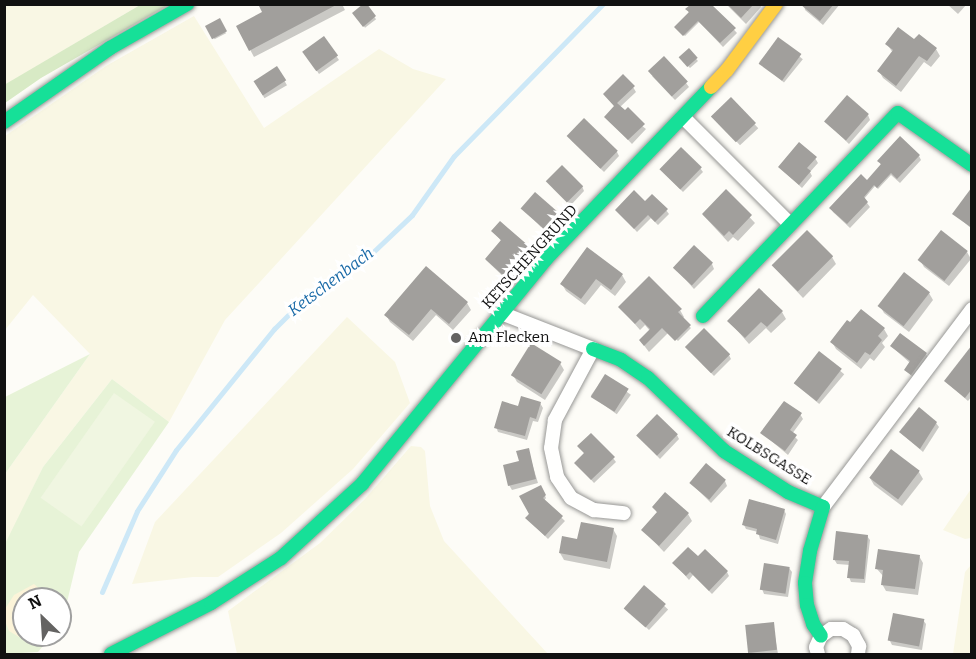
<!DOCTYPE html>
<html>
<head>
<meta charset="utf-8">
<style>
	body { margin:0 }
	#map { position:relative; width:976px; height:659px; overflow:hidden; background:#fdfcf7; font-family:Bitter,serif }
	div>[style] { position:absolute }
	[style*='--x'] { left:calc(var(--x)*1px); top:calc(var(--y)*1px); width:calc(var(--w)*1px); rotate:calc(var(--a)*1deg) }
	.farmland>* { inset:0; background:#f9f7e4 }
	.green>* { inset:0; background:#e7f3d7 }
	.forest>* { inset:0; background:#d8eac5 }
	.sand>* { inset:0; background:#fcf4d9 }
	.pitch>* { inset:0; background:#f0f6e1; transform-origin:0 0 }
	.shadow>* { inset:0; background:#0003; transform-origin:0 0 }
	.stream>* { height:5px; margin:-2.5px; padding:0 2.5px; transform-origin:2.5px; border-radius:2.5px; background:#cde8f7 }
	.building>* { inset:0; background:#a19f9c; transform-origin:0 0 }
	.roads { filter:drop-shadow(0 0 2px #979795) drop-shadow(0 0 2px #979795) }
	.street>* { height:14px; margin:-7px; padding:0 7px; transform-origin:7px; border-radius:7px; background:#fffffe }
	.fast>* { height:14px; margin:-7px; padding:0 7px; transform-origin:7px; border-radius:7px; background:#16e098 }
	.slow>* { height:14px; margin:-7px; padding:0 7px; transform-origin:7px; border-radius:7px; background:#ffcf43 }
	.dots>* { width:16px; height:16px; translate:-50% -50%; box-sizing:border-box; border:3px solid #fff; border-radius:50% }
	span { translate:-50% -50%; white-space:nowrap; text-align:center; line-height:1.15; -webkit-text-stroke:6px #fff; paint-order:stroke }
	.street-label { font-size:15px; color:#111 }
	.poi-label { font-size:15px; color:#111 }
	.left { translate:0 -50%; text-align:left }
	.water-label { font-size:16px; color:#1768a6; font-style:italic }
	.frame { position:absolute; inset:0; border:6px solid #111; pointer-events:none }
	.north { position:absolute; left:12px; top:587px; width:60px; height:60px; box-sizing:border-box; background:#fff; border:2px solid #a0a0a0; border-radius:50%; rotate:335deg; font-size:16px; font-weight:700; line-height:24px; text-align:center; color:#111 }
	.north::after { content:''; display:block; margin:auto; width:21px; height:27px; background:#646362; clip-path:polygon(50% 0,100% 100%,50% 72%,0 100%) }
</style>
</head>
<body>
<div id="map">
	<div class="farmland">
		<div style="clip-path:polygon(5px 4px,140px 5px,5px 85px)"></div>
		<div style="clip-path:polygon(194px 16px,264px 128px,379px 49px,413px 69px,446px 79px,225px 320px,169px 422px,112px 379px,43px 467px,5px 546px,5px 474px,90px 354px,33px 295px,5px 330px,5px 136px,106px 66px)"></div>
		<div style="clip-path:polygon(347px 317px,395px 362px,410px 403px,353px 469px,281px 533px,218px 577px,193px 577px,132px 584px,155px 522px)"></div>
		<div style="clip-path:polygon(411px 446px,421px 447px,425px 451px,430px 506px,444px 541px,548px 654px,237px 654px,228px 611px,320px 543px,364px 500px)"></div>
		<div style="clip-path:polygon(971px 489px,971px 538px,965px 539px,943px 530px)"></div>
		<div style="clip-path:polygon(971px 565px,971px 654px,953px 654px,965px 572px)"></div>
	</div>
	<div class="green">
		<div style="clip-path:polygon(90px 354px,5px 474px,5px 397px)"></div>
		<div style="clip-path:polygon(112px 379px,169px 422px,79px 552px,62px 623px,60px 625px,60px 599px,24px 599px,24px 635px,52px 635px,38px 652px,5px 654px,4px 546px,43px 467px)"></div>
	</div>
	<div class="forest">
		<div style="clip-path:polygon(140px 5px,168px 5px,41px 78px,5px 103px,4px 85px)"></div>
	</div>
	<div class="sand">
		<div style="clip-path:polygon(34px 584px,51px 599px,24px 599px,24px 635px,27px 635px,19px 637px,9px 631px,5px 621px,5px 609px,14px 595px)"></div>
	</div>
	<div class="pitch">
		<div style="left:114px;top:393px;width:50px;height:128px;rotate:35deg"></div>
	</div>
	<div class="shadow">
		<div style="clip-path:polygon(262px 4px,342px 4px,345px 10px,254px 57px,238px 27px,264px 13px)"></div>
		<div style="clip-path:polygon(692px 4px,710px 4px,737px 33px,723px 47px,699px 22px,685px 36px,677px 29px,689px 13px,687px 9px)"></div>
		<div style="clip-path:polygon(726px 4px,760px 4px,761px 7px,746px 24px)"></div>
		<div style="clip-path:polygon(804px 4px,840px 4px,823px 25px,805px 10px)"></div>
		<div style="clip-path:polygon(947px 4px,967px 4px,958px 14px)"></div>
		<div style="left:365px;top:5px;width:18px;height:14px;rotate:52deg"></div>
		<div style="left:219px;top:20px;width:15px;height:13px;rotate:62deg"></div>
		<div style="clip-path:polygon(324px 38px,339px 60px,319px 74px,307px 56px)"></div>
		<div style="left:778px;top:39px;width:32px;height:30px;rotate:39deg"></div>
		<div style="clip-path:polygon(915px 41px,936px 49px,940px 56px,931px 67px,924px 62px,901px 92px,883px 78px,879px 71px,893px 53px,887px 44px)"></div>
		<div style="clip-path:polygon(688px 50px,698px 61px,690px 68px,681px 59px)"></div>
		<div style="left:277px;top:68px;width:20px;height:26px;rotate:60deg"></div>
		<div style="clip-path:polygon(652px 76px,686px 83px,689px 87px,675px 100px)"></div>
		<div style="clip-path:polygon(633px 87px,636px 92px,619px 108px,646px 129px,632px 144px,606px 117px,615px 107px,605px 94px)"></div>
		<div style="left:731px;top:99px;width:40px;height:25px;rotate:47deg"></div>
		<div style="clip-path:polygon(868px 115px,870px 120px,849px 144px,825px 121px)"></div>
		<div style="clip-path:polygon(571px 140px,617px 152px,619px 156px,604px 172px)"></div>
		<div style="clip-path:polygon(919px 156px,921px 160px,900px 183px,891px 175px,878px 189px,875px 186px,864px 199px,870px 207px,850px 228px,833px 212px,831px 208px,867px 182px,881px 165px,879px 161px)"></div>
		<div style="clip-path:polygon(815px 158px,818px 163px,810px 172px,812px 176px,802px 188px,779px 167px)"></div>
		<div style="clip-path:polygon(700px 168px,703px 172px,683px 192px,664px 173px)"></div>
		<div style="clip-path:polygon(548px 182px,582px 186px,584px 191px,571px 205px)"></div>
		<div style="clip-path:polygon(972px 190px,972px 229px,954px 214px)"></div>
		<div style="clip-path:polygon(726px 192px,755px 223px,738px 241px,733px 237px,728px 242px,703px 215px)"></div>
		<div style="clip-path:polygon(522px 208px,558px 215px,561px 220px,548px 234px)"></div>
		<div style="clip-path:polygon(617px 210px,666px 210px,669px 214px,658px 225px,651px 218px,637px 232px)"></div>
		<div style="clip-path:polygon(500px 223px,529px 248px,533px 255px,510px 283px,486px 260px,502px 242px,493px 231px)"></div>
		<div style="clip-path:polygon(967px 252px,971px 259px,949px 286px,924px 267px,920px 260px)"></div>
		<div style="clip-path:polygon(832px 257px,836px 264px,803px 298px,774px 267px)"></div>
		<div style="clip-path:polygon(712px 264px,714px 269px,694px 289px,674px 267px)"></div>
		<div style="clip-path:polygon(622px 275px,626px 282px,615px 296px,601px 285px,585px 305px,566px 291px,562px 284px)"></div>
		<div style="clip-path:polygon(929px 293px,933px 300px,909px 332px,884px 313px,880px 306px)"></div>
		<div style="clip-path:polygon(467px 303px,471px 310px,453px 330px,436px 315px,413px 341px,390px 322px,386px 315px)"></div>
		<div style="clip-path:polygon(620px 307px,680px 310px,684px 317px,682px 319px,691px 328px,678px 341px,669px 332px,649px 352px,640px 340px,650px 331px,645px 325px,640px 330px)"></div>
		<div style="clip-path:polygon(782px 312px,786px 319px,771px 333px,766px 328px,749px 344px,729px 321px)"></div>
		<div style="clip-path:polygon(884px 329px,888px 336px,882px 343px,885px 347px,874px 361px,870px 358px,861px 369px,836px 349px,832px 342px)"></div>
		<div style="clip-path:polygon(891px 346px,926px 354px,928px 358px,914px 378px,905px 370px,910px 363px)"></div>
		<div style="clip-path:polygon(687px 348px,729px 355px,731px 359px,714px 376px)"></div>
		<div style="clip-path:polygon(971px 348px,972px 396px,968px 401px,945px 381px)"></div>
		<div style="left:819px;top:353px;width:33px;height:39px;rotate:40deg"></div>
		<div style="clip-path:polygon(560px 363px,564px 370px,545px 400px,517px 382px,513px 375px)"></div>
		<div style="left:605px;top:376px;width:32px;height:24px;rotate:36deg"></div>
		<div style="clip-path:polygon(540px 403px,543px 408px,538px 422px,533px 421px,527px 440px,498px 432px,496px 427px,519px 408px)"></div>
		<div style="clip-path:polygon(800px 414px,803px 419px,792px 434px,798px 440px,788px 455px,762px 433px)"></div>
		<div style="clip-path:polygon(936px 423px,939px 427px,923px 452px,900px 432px)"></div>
		<div style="clip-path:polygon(677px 435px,679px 439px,660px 459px,638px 436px)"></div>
		<div style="clip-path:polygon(579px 446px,613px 458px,616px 462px,594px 483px,576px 463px,585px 454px)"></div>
		<div style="clip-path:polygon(528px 450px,538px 483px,512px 490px,509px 485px)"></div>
		<div style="clip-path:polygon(891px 451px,919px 472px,923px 479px,902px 506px,874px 485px,870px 478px)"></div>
		<div style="clip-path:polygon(725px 481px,727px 486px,711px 503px,690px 482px)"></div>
		<div style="clip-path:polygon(541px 487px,546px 498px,544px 501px,565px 521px,548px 539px,527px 518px)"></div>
		<div style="clip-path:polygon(654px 507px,688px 514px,692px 521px,664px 552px,643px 530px,658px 514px)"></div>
		<div style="clip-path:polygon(784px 510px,786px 514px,778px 544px,760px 539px,758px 532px,746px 529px,744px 525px)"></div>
		<div style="clip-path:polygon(613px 529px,617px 536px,610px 569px,564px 560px,560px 553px,579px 540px)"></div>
		<div style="clip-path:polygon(867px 536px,870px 540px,865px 583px,851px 582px,849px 577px,850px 565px,837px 564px,834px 559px)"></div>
		<div style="clip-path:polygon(919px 556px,923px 563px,918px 595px,886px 591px,882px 584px,883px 576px,877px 569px)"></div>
		<div style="clip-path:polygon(698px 559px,727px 572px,729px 576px,712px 594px,693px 575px,689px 580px,674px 563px)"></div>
		<div style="clip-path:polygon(789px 568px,792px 572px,788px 597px,764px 594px,762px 589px)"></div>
		<div style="left:644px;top:587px;width:33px;height:28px;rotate:43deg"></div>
		<div style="clip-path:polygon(923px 620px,926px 624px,922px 650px,892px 645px,890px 641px)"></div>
		<div style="clip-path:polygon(773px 624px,778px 654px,751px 654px,750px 652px)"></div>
	</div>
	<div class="stream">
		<div style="--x:102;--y:592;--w:88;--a:-66.6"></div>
		<div style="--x:137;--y:511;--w:72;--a:-57.4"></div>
		<div style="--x:176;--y:450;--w:156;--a:-51"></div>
		<div style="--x:274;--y:329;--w:33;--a:-45"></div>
		<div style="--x:297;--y:306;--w:92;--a:-35.2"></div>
		<div style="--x:372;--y:253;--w:55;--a:-43.5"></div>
		<div style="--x:412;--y:215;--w:72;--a:-54.6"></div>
		<div style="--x:454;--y:156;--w:213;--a:-45.6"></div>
	</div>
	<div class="building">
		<div style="clip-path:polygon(258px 4px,338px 4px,249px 51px,236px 26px,262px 12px)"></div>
		<div style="clip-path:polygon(363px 4px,367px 4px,376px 16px,363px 27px,352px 13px)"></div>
		<div style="clip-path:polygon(727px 4px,754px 4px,741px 18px)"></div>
		<div style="clip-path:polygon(800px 4px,834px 4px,820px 21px)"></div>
		<div style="clip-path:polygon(690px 5px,712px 5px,736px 28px,720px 43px,698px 21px,683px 36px,674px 27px,689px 12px,685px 9px)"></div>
		<div style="left:220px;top:18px;width:15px;height:17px;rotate:62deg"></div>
		<div style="clip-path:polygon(898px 27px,914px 39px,919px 34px,937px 48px,927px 61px,919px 56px,896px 86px,877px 71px,893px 50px,885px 44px)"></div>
		<div style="left:324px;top:36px;width:24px;height:27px;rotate:54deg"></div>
		<div style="left:778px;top:37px;width:29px;height:33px;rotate:36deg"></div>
		<div style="left:689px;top:48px;width:13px;height:14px;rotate:48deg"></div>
		<div style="left:664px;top:56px;width:35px;height:22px;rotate:47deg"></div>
		<div style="left:277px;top:66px;width:17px;height:28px;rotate:57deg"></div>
		<div style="clip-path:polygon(623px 74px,635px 86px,617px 103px,625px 110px,628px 107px,645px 124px,628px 140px,604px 117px,614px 106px,603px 94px)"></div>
		<div style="left:847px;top:95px;width:29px;height:35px;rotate:41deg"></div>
		<div style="left:731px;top:97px;width:36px;height:28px;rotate:46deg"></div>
		<div style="left:584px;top:118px;width:47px;height:25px;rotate:44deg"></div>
		<div style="clip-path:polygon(900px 136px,920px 155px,897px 179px,891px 173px,877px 188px,874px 185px,864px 197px,868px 202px,847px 224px,829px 208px,861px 174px,867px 180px,881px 164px,877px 161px)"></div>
		<div style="clip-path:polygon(799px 142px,817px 157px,807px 168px,811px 171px,799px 185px,778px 167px)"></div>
		<div style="left:681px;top:147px;width:29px;height:31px;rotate:44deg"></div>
		<div style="left:562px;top:165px;width:30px;height:23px;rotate:45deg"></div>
		<div style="clip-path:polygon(972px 187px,972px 228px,952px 214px)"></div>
		<div style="clip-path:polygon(726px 189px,752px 215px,733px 235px,729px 231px,724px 236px,702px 214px)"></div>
		<div style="clip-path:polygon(634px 190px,645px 201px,652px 194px,668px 209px,655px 222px,648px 215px,634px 229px,615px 210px)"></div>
		<div style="left:535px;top:192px;width:33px;height:22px;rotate:41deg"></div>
		<div style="clip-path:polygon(500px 221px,530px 247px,505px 277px,485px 259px,501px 240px,491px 231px)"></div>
		<div style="left:807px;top:230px;width:37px;height:50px;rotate:45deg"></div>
		<div style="left:941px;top:230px;width:34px;height:38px;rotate:38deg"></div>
		<div style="left:694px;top:245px;width:26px;height:31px;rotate:43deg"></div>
		<div style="clip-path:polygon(587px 247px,623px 274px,611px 290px,596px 279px,581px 299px,560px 284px)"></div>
		<div style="clip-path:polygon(426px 266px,468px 302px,449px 324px,431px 309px,409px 335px,384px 315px)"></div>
		<div style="left:904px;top:272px;width:33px;height:43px;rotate:38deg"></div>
		<div style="clip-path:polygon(649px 276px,682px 309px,678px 312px,691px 325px,675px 341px,662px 328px,644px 346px,639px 340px,650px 329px,640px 319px,635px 324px,618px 307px)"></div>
		<div style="clip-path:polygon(759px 288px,783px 311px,767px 327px,761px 322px,745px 338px,727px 321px)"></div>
		<div style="clip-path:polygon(861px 309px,885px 328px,878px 336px,882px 340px,870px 355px,865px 352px,857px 363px,830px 342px,847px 320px,850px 322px)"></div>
		<div style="left:704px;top:328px;width:37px;height:27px;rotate:45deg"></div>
		<div style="clip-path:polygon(900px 333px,927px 353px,911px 375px,904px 370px,910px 361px,890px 346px)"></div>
		<div style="left:531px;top:343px;width:36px;height:38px;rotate:32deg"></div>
		<div style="clip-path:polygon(972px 345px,972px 389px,965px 398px,944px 381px)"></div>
		<div style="left:819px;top:351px;width:29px;height:41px;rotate:38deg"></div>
		<div style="left:605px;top:374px;width:28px;height:27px;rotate:32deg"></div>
		<div style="clip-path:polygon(521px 396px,541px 402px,536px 419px,530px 417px,525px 436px,494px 428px,502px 401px,518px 406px)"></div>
		<div style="clip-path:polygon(784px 401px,802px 413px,790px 430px,797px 435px,785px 451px,760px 433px)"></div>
		<div style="clip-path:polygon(919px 407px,937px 422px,920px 449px,899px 432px)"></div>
		<div style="left:657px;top:414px;width:29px;height:30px;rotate:44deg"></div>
		<div style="clip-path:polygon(591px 433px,615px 457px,591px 480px,574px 463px,584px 453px,577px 446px)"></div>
		<div style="clip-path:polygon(529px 448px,536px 479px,508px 486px,503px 465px,519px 461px,516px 451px)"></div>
		<div style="left:891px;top:449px;width:36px;height:36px;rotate:37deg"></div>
		<div style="left:706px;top:463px;width:26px;height:26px;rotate:40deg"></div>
		<div style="clip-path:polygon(541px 485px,546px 495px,543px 498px,563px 516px,545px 536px,525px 518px,529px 514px,519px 496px)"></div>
		<div style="clip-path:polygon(665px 492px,689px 513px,659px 546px,641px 530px,657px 512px,652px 507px)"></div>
		<div style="clip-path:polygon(749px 499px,785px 509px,776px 540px,756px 534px,757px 529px,742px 525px)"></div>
		<div style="clip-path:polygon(581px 522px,614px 528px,607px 562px,559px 553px,562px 536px,577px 539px)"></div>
		<div style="clip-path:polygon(836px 531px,868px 535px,864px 579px,847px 578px,849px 561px,833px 560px)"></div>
		<div style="clip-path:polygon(688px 547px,698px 556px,705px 549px,728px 571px,709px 591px,690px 572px,686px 576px,672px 563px)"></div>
		<div style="clip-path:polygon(878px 549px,920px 555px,915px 589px,881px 585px,883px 570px,875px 569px)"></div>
		<div style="left:764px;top:563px;width:26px;height:27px;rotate:9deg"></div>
		<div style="left:644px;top:585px;width:29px;height:31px;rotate:41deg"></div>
		<div style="left:893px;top:613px;width:32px;height:28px;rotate:11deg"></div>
		<div style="left:774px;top:622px;width:28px;height:29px;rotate:84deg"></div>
	</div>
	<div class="roads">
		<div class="street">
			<div style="--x:683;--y:117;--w:151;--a:45"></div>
			<div style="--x:501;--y:313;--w:99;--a:21.4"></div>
			<div style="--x:593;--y:349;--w:81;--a:118.2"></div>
			<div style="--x:555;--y:420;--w:28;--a:98"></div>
			<div style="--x:551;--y:448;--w:30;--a:78"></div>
			<div style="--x:557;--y:477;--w:25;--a:56"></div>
			<div style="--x:571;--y:498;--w:26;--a:28"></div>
			<div style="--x:594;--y:510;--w:30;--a:6"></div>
			<div style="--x:823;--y:507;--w:248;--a:-53"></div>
			<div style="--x:818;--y:654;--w:7;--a:-106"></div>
			<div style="--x:816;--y:647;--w:12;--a:-66"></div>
			<div style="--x:821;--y:636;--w:12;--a:-35"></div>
			<div style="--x:831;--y:629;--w:12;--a:0"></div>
			<div style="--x:843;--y:629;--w:12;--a:31"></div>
			<div style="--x:853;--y:635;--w:13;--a:61"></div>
			<div style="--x:859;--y:646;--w:8;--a:97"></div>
		</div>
		<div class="fast">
			<div style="--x:4;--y:122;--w:129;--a:-34.9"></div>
			<div style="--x:110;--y:48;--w:89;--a:-29.7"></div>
			<div style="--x:703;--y:316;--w:281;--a:-46.2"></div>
			<div style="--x:898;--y:113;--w:90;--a:35.1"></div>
			<div style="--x:593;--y:349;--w:30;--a:21"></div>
			<div style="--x:621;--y:360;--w:32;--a:34"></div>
			<div style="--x:648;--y:378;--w:105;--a:43.8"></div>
			<div style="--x:724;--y:451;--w:76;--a:32.6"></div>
			<div style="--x:788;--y:492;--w:38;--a:23"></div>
			<div style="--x:823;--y:507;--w:46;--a:106.5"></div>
			<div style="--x:810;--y:551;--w:32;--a:99"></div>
			<div style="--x:805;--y:583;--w:22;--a:85"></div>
			<div style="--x:807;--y:605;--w:20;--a:72"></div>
			<div style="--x:813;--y:624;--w:14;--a:56"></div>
			<div style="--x:111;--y:654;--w:112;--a:-27"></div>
			<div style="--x:211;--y:603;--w:83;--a:-32.7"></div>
			<div style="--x:281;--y:558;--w:110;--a:-42.4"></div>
			<div style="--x:362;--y:484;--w:291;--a:-50.7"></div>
			<div style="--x:546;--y:259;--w:238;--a:-46.2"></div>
		</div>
		<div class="slow">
			<div style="--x:711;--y:87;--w:23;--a:-47"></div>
			<div style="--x:727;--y:70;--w:82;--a:-53.4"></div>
		</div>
	</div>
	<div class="dots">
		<div style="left:456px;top:338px;background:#646362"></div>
	</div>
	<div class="street-label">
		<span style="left:530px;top:257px;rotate:-48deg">KETSCHENGRUND</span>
		<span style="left:769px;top:456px;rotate:32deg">KOLBSGASSE</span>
	</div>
	<div class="poi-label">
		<span class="left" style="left:468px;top:338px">Am Flecken</span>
	</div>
	<div class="water-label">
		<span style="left:331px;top:282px;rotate:-37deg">Ketschenbach</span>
	</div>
	<div class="frame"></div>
	<div class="north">N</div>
</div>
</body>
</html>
